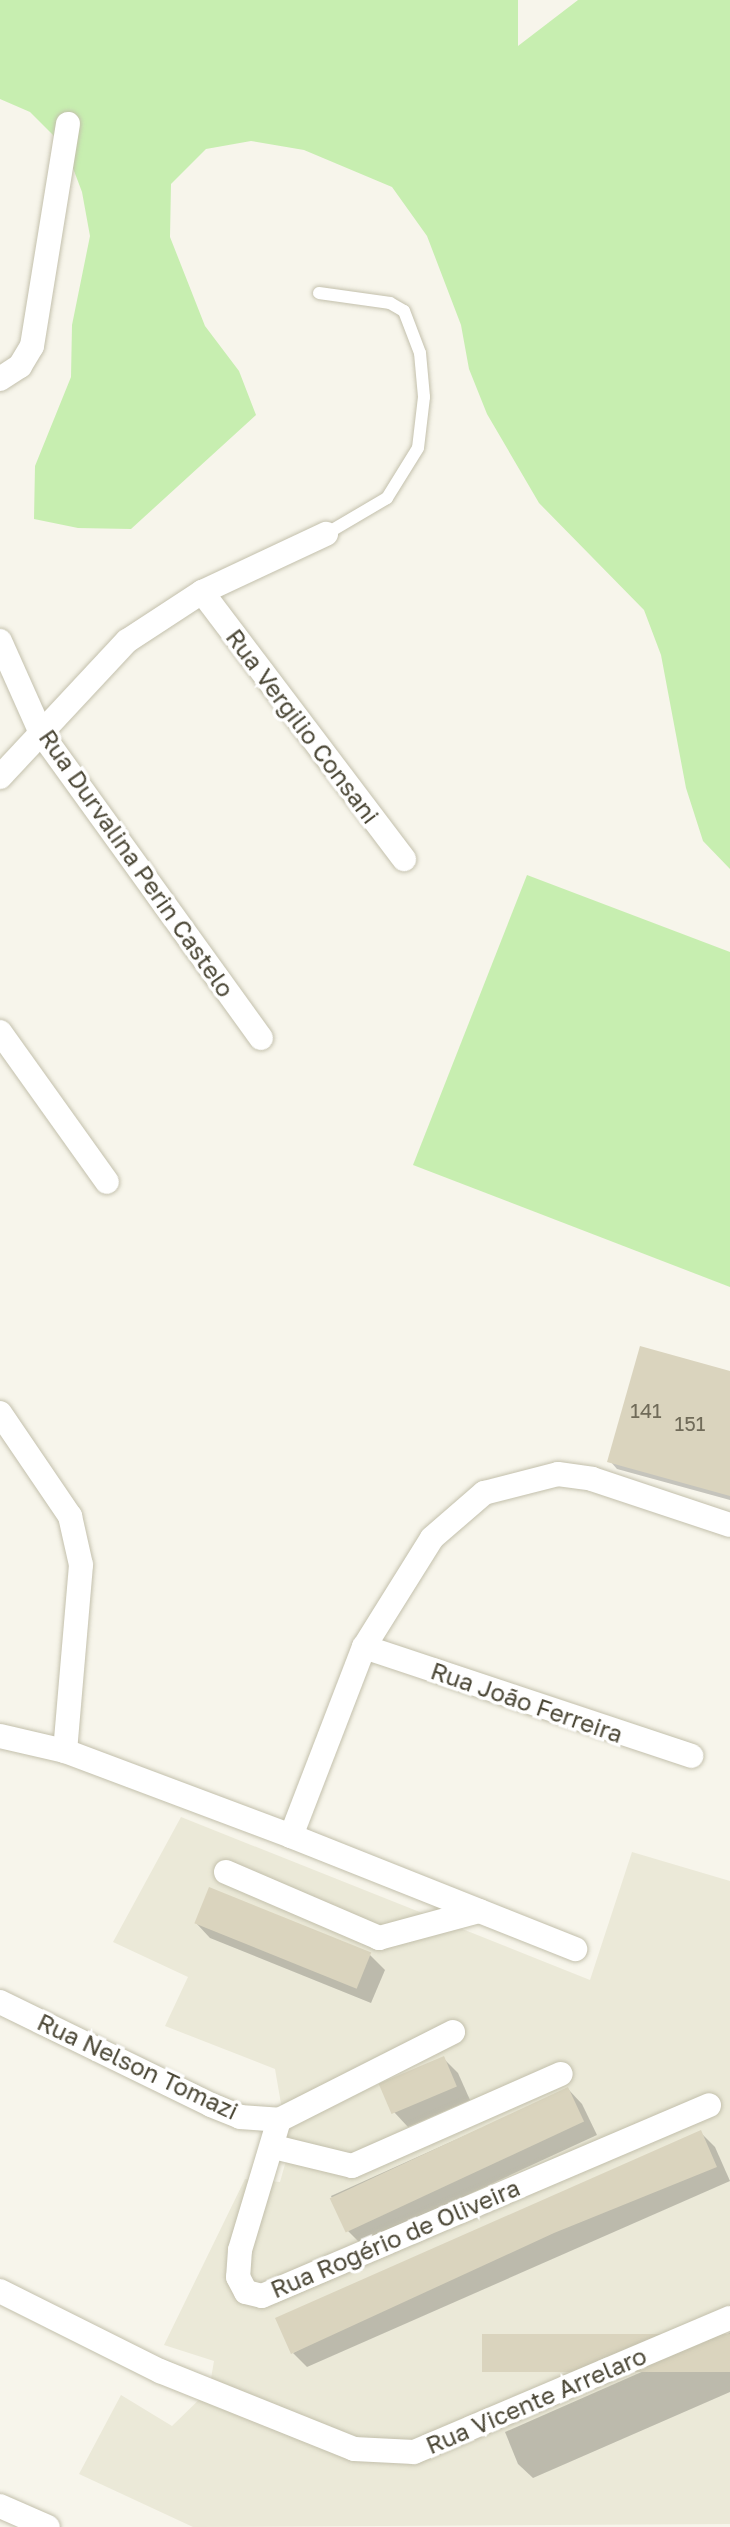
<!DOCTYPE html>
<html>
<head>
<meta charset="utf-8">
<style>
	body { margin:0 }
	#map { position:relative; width:730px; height:2527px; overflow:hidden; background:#f7f5eb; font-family:"Golos Text",sans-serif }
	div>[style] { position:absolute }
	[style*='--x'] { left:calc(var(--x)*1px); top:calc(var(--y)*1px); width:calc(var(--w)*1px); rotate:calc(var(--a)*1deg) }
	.residential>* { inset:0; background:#ebe9d8 }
	.green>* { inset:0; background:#c7eeb0 }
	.shadow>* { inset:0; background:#0003 }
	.building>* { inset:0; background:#dad4be; transform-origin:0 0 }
	.roads { filter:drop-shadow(0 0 2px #c3c0ac) drop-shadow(0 0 2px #c3c0ac) }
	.service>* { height:12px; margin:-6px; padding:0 6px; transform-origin:6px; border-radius:6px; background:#fff }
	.minor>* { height:24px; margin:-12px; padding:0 12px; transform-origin:12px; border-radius:12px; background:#fff }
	span { translate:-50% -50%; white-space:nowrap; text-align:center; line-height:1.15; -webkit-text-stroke:7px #fff; paint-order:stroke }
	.number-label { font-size:20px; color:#706b59 }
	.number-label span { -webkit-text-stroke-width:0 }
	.street-label { font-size:24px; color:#4c4837 }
</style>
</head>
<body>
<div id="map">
	<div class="residential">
		<div style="clip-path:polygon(181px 1817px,590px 1980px,632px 1852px,730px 1881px,730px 2524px,193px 2527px,79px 2474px,121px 2395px,172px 2426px,209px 2390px,214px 2361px,164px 2345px,245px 2179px,280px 2182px,289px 2150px,275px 2069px,165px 2026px,188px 1977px,113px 1942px)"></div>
	</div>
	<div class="green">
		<div style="clip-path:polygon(0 0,518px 0,518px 46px,578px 0,730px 0,730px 869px,703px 841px,686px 788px,661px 655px,644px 610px,539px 503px,487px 414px,469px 369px,461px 325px,427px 236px,392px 187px,304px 150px,251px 141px,206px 149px,171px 184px,170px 237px,205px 326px,239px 371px,256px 415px,131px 529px,78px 528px,34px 519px,35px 466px,71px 377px,72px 325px,90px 236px,82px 192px,65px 147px,30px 112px,0 99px)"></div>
		<div style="clip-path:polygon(527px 875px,730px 952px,730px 1287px,413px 1165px)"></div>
	</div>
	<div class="shadow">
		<div style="clip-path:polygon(730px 1374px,730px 1500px,617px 1469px,610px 1461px)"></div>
		<div style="clip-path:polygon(196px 1923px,370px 1955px,385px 1970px,371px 2003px,210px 1938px)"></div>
		<div style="clip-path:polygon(444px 2059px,458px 2073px,470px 2100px,408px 2127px,394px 2112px)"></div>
		<div style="clip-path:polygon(568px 2089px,582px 2104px,597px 2135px,361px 2244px,346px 2229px,331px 2196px)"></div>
		<div style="clip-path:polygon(701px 2133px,715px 2147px,730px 2181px,307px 2367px,293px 2353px)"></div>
		<div style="clip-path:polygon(730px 2333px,730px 2392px,533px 2478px,518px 2464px,505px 2432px)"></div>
	</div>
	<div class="building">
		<div style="clip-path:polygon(640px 1346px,730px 1371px,730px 1496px,607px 1462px)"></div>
		<div style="left:209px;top:1887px;width:175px;height:39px;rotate:22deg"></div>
		<div style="left:444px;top:2056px;width:33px;height:71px;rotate:67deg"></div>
		<div style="left:568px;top:2087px;width:38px;height:263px;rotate:65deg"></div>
		<div style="clip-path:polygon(701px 2130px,717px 2167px,554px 2233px,291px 2354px,275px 2318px)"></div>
		<div style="left:730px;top:2334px;width:38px;height:248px;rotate:90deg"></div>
	</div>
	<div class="roads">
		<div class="service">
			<div style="--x:319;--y:293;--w:72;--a:8"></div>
			<div style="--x:390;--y:303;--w:16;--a:30"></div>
			<div style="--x:404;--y:311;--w:45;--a:69.1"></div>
			<div style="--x:420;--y:353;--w:44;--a:84.8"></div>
			<div style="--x:424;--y:397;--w:51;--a:96.7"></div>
			<div style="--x:418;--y:448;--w:59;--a:121.8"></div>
			<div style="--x:387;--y:498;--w:71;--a:149.5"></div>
		</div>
		<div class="minor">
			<div style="--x:0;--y:379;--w:24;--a:-33"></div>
			<div style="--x:20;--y:366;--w:23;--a:-59"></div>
			<div style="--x:32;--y:346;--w:225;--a:-80.8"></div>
			<div style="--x:202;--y:592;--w:335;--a:52.9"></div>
			<div style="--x:0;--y:641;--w:101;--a:66"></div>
			<div style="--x:41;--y:733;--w:376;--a:54.2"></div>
			<div style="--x:0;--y:777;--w:186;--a:-47"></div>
			<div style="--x:127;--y:641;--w:90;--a:-33.2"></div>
			<div style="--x:202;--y:592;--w:137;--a:-25.1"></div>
			<div style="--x:0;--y:1032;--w:184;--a:54.5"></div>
			<div style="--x:0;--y:1413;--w:125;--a:55.8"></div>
			<div style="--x:70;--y:1516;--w:50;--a:77.3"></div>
			<div style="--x:81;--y:1565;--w:187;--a:94.9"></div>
			<div style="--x:364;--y:1647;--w:345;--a:18.4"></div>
			<div style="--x:0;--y:1736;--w:67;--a:13"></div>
			<div style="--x:65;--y:1751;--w:241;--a:20.6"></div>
			<div style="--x:291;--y:1836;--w:203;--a:-68.9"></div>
			<div style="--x:364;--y:1647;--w:128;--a:-58"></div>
			<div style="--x:432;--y:1538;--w:69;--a:-40.9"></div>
			<div style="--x:484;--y:1493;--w:76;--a:-14.4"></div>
			<div style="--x:558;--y:1474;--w:34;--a:8"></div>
			<div style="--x:592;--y:1479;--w:145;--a:18.4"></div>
			<div style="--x:291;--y:1836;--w:306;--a:21.7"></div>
			<div style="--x:226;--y:1872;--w:167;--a:23.3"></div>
			<div style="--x:379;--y:1938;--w:104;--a:-15.1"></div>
			<div style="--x:0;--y:2002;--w:235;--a:26"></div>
			<div style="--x:211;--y:2105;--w:31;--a:22"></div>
			<div style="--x:240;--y:2117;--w:39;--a:4"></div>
			<div style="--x:279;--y:2120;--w:136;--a:106.7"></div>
			<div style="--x:240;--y:2250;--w:27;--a:94"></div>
			<div style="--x:238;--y:2277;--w:17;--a:62"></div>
			<div style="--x:246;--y:2292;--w:16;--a:14"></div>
			<div style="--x:262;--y:2296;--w:486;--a:-23.1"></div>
			<div style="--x:279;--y:2120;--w:195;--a:-26.8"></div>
			<div style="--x:274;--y:2147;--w:80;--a:13.7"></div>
			<div style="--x:352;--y:2166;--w:228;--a:-23.8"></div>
			<div style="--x:0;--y:2291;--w:179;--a:26.6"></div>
			<div style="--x:160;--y:2371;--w:209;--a:21.9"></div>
			<div style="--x:354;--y:2449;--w:60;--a:2.9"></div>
			<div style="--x:414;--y:2452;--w:343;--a:-23"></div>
			<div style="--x:0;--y:2506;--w:52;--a:23.6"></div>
		</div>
	</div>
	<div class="number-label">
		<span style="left:646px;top:1410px">141</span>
		<span style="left:690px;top:1423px">151</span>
	</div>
	<div class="street-label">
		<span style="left:303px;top:726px;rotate:53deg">Rua Vergilio Consani</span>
		<span style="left:137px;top:863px;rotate:55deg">Rua Durvalina Perin Castelo</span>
		<span style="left:527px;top:1702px;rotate:19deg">Rua João Ferreira</span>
		<span style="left:138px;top:2066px;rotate:25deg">Rua Nelson Tomazi</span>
		<span style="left:395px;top:2238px;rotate:-23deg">Rua Rogério de Oliveira</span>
		<span style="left:536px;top:2400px;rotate:-23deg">Rua Vicente Arrelaro</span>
	</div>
</div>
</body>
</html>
